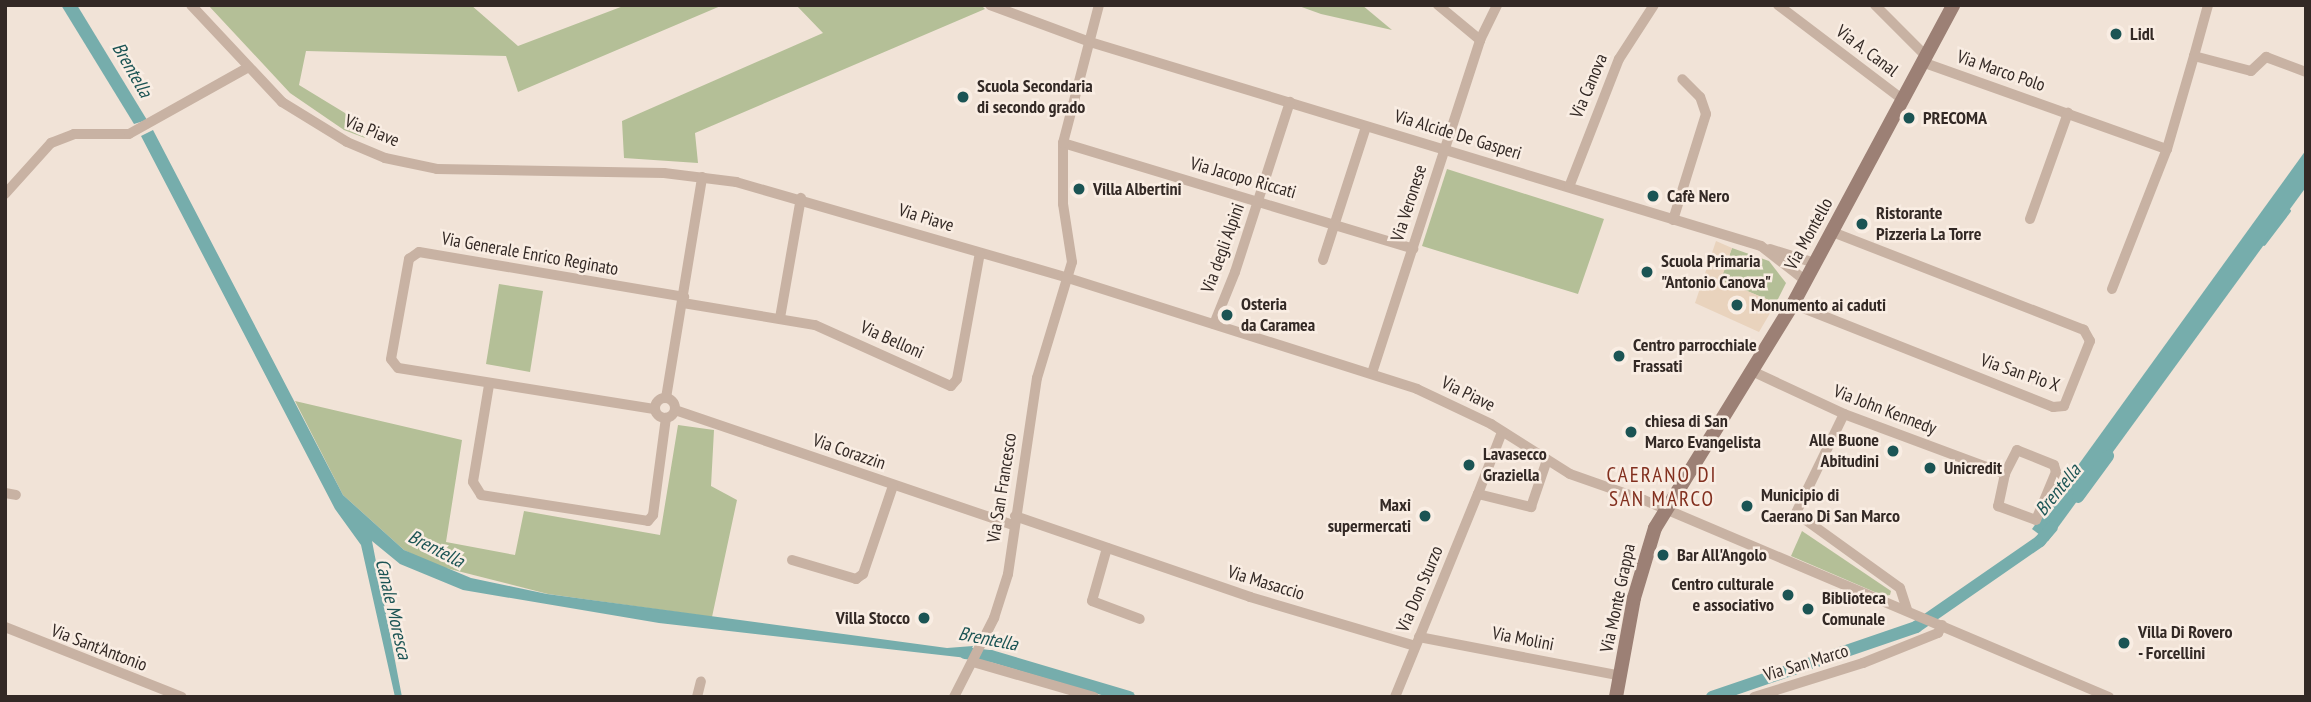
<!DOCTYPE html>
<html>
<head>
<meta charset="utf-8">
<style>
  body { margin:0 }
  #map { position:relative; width:2311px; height:702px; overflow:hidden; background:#f1e3d7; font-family:"PT Sans Narrow",sans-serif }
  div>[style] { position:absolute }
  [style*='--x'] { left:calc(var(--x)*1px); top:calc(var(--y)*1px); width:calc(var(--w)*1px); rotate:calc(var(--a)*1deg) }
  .green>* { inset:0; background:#b4bf97 }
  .plaza>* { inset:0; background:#e9d3bd }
  .water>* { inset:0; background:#76adac }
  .stream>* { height:3.5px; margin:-1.75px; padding:0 1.75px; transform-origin:1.75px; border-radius:1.75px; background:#76adac }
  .canal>* { height:12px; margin:-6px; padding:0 6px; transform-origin:6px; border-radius:6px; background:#76adac }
  .street>* { height:10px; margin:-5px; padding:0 5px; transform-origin:5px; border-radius:5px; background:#c8b2a3 }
  .street>.ring { margin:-5px; padding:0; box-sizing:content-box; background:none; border:10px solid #c8b2a3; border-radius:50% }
  .secondary>* { height:14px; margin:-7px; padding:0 7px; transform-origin:7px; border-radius:7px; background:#9c8075 }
  .dots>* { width:19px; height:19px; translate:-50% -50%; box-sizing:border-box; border:4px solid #f9ede3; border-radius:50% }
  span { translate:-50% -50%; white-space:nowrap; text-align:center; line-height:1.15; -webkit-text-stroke:5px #f9ede3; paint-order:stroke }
  .poi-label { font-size:18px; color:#332925; font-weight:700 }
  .left { translate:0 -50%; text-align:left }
  .right { translate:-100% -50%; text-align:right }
  .street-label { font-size:18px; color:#332925 }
  .water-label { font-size:19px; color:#1b5454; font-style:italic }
  .quarter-label { font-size:21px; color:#822f1e; letter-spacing:2px }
  .frame { position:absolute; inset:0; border:7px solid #332925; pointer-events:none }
</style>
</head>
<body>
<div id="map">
  <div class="green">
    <div style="clip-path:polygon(208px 5px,471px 5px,518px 46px,626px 5px,723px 5px,518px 92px,506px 56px,306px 51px,299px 85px,345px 113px,365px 138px,344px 130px,290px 93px)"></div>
    <div style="clip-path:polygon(796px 5px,981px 5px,985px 9px,695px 133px,698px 163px,624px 158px,622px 121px,823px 33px)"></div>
    <div style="clip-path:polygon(1296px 5px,1362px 5px,1392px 30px,1321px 14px)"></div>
    <div style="clip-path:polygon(1447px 169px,1604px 219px,1578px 294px,1422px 246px)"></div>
    <div style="clip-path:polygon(1732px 248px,1769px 261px,1786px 283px,1776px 303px,1720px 280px)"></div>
    <div style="clip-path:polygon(499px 284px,543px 291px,530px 372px,486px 364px)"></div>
    <div style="clip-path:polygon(295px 401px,462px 440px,446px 542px,515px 555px,524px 511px,660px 535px,678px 425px,714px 430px,711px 486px,737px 500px,712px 617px,548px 594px,434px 565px,404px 550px,343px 495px)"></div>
    <div style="clip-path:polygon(1802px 531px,1891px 591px,1890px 595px,1884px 596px,1791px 556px)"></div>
  </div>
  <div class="plaza">
    <div style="clip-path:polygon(1716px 241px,1732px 248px,1721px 280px,1776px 303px,1759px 332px,1695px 303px)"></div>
  </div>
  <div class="water">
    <div style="clip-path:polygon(61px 5px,77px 5px,147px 120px,134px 124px)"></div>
    <div style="clip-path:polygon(153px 130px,343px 495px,404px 550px,471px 578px,547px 594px,947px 648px,973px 646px,967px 658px,659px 623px,463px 590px,400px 564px,372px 541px,402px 697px,395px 697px,361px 545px,335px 509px,141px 136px)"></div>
    <div style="clip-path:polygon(2306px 150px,2306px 187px,2301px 194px,2048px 541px,2032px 529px)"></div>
  </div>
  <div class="stream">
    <div style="--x:2264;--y:244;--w:41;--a:-52.9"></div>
  </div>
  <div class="canal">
    <div style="--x:2078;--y:497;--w:51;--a:-53.8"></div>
    <div style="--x:965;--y:653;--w:26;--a:7"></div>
    <div style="--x:991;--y:656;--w:144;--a:16.5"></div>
    <div style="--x:1712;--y:697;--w:216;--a:-18.9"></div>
    <div style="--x:1916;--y:627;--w:151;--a:-34.7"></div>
    <div style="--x:2040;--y:541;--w:18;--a:-49"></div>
  </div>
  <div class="street">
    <div style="--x:191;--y:5;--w:133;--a:46.8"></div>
    <div style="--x:282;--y:102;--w:76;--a:31.6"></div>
    <div style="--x:347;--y:142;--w:41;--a:22.8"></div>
    <div style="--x:385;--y:158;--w:53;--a:11.9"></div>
    <div style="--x:437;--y:169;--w:227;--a:1"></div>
    <div style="--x:664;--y:173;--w:73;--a:7.1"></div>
    <div style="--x:736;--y:182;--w:346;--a:16.1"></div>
    <div style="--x:1068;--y:278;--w:366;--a:17.6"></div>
    <div style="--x:1417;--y:389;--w:82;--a:25.3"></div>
    <div style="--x:1491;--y:424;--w:93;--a:32.3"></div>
    <div style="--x:1570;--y:474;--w:78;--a:19.4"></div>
    <div style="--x:1644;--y:500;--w:505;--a:22.96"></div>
    <div style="--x:990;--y:5;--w:107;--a:20.3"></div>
    <div style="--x:1090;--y:42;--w:701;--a:16.91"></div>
    <div style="--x:1761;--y:246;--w:57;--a:37.9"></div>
    <div style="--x:1438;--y:5;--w:55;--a:39.8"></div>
    <div style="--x:1778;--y:5;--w:156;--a:37.2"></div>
    <div style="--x:1875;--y:5;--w:72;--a:45"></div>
    <div style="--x:2194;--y:56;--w:53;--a:-74.6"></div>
    <div style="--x:1922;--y:62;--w:260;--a:19.6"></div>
    <div style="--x:2167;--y:149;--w:97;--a:-73.8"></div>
    <div style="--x:2194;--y:56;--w:59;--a:14.7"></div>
    <div style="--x:2251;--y:71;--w:21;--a:-43"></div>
    <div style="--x:2266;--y:57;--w:43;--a:20.6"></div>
    <div style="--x:1063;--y:143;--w:366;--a:16.8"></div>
    <div style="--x:1569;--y:187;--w:137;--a:-68.7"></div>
    <div style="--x:1619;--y:59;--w:64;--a:-57.1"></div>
    <div style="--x:5;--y:194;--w:69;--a:-48"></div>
    <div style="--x:51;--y:143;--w:25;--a:-21"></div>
    <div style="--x:74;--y:134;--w:55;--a:0"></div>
    <div style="--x:129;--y:134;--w:137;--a:-29.2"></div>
    <div style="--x:2030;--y:219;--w:113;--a:-70.3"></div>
    <div style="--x:1673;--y:220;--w:111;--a:-72.7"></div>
    <div style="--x:1706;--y:114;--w:18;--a:-109"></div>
    <div style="--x:1700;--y:97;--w:25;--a:-135"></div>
    <div style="--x:1770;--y:249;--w:47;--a:17.3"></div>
    <div style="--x:1323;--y:260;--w:140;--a:-72.1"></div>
    <div style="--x:2112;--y:289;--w:150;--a:-68.6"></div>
    <div style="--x:683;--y:303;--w:134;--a:9.5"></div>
    <div style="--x:815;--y:325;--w:149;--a:24.2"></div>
    <div style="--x:951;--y:386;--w:9;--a:-49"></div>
    <div style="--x:957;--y:379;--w:128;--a:-79.7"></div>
    <div style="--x:1793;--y:304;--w:280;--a:21.6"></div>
    <div style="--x:2053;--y:407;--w:11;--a:-5"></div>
    <div style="--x:2064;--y:406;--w:70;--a:-68.2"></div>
    <div style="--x:2090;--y:341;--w:13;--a:-119"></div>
    <div style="--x:2084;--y:330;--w:269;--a:-158.7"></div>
    <div style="--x:780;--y:318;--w:122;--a:-80.1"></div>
    <div style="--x:1214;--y:324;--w:56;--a:-68"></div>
    <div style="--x:1235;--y:272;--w:179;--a:-72.1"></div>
    <div style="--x:1754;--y:372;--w:99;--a:25"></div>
    <div style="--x:1844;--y:414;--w:172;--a:20.4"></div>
    <div style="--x:2005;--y:474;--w:33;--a:102"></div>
    <div style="--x:1998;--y:506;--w:40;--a:20.2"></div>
    <div style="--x:2036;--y:520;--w:52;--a:-67.4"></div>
    <div style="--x:2056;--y:472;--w:7;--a:-106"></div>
    <div style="--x:2054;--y:465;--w:40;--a:-158"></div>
    <div style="--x:2017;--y:450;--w:27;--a:117"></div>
    <div style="--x:1372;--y:373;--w:350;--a:-72"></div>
    <div style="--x:1480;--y:40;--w:39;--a:-64"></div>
    <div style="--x:489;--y:385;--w:98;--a:99.4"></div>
    <div style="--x:473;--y:482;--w:15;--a:58"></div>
    <div style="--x:481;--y:495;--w:169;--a:8.8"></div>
    <div style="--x:648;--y:521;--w:8;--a:-50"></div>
    <div style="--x:653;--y:515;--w:98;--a:-82.4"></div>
    <div class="ring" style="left:655px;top:398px;width:10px;height:10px"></div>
    <div style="--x:666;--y:398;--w:224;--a:-80.7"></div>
    <div style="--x:654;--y:409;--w:259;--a:-170.9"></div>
    <div style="--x:398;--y:368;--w:11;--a:-128"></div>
    <div style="--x:391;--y:359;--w:102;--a:-79.8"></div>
    <div style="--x:409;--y:259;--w:12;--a:-35"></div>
    <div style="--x:419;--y:252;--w:269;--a:9.6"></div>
    <div style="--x:675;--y:410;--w:357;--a:18.8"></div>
    <div style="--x:1844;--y:414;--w:110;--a:115.9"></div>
    <div style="--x:1796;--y:513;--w:128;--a:35.8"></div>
    <div style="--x:1900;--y:588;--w:23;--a:72"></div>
    <div style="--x:1502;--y:432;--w:66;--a:111.2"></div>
    <div style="--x:1478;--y:494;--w:55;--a:13.8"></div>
    <div style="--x:1531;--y:507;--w:50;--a:-71.2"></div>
    <div style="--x:5;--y:493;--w:11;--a:10"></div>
    <div style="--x:1015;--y:516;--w:249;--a:19"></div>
    <div style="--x:1250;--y:597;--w:172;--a:16.5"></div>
    <div style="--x:1107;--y:548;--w:55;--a:105.8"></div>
    <div style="--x:1092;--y:601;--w:51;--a:20.6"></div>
    <div style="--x:792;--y:560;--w:67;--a:16.5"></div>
    <div style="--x:856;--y:579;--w:9;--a:-36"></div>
    <div style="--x:863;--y:574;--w:93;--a:-71.2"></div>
    <div style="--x:5;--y:627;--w:190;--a:21.6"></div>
    <div style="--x:1419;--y:637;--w:206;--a:10.9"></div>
    <div style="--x:973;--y:662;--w:126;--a:16.1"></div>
    <div style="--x:697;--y:697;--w:16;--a:-76"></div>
    <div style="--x:954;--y:697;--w:89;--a:-63.1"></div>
    <div style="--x:994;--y:618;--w:46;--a:-72.3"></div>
    <div style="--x:1008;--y:574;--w:198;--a:-81.6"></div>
    <div style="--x:1037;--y:378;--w:121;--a:-73.2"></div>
    <div style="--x:1072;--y:262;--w:59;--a:-98.8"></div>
    <div style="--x:1063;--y:204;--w:61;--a:-90"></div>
    <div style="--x:1063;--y:143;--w:143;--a:-75.4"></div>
    <div style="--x:1395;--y:697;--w:219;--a:-67.8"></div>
    <div style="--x:1754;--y:697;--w:114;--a:-17.3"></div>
    <div style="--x:1863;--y:663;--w:81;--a:-21.8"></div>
    <div style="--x:1938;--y:633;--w:9;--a:-63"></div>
  </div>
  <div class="secondary">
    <div style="--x:1616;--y:697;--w:101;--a:-79.7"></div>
    <div style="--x:1634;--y:598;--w:73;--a:-73.3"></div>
    <div style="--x:1655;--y:528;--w:263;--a:-58.4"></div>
    <div style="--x:1793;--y:304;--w:339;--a:-61.8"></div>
  </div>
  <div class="dots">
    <div style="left:2116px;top:34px;background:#1b5454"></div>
    <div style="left:963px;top:97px;background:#1b5454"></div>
    <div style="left:1909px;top:118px;background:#1b5454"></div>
    <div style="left:1079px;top:189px;background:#1b5454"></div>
    <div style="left:1653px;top:196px;background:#1b5454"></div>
    <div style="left:1862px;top:224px;background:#1b5454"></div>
    <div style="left:1647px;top:272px;background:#1b5454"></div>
    <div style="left:1737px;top:305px;background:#1b5454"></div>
    <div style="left:1227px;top:315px;background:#1b5454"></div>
    <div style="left:1619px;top:356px;background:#1b5454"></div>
    <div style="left:1631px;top:432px;background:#1b5454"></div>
    <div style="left:1893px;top:451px;background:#1b5454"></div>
    <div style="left:1469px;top:465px;background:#1b5454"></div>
    <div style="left:1930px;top:468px;background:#1b5454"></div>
    <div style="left:1747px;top:506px;background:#1b5454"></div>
    <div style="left:1425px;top:516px;background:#1b5454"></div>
    <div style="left:1663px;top:555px;background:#1b5454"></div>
    <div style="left:1788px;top:595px;background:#1b5454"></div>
    <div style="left:1808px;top:609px;background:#1b5454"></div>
    <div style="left:924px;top:618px;background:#1b5454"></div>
    <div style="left:2124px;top:643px;background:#1b5454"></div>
  </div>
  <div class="poi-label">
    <span class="left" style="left:2130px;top:34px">Lidl</span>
    <span class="left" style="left:977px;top:97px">Scuola Secondaria<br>di secondo grado</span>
    <span class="left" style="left:1923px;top:118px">PRECOMA</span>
    <span class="left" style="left:1093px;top:189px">Villa Albertini</span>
    <span class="left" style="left:1667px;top:196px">Cafè Nero</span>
    <span class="left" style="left:1876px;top:224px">Ristorante<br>Pizzeria La Torre</span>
    <span class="left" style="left:1661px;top:272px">Scuola Primaria<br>"Antonio Canova"</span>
    <span class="left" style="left:1241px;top:315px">Osteria<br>da Caramea</span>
    <span class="left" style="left:1751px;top:305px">Monumento ai caduti</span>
    <span class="left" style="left:1633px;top:356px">Centro parrocchiale<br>Frassati</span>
    <span class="left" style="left:1645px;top:432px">chiesa di San<br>Marco Evangelista</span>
    <span class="right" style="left:1879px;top:451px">Alle Buone<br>Abitudini</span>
    <span class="left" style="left:1483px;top:465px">Lavasecco<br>Graziella</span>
    <span class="left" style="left:1944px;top:468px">Unicredit</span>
    <span class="left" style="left:1761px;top:506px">Municipio di<br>Caerano Di San Marco</span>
    <span class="right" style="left:1411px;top:516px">Maxi<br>supermercati</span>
    <span class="left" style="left:1677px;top:555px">Bar All'Angolo</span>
    <span class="right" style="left:1774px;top:595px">Centro culturale<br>e associativo</span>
    <span class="left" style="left:1822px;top:609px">Biblioteca<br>Comunale</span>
    <span class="right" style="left:910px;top:618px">Villa Stocco</span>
    <span class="left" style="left:2138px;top:643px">Villa Di Rovero<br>- Forcellini</span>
  </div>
  <div class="street-label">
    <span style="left:1867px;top:51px;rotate:37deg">Via A. Canal</span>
    <span style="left:2001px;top:71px;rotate:19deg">Via Marco Polo</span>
    <span style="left:1589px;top:86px;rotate:-67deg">Via Canova</span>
    <span style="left:372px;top:131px;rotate:22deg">Via Piave</span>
    <span style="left:1458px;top:135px;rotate:17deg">Via Alcide De Gasperi</span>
    <span style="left:1243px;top:178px;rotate:16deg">Via Jacopo Riccati</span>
    <span style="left:1409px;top:203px;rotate:-72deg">Via Veronese</span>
    <span style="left:926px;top:218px;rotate:17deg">Via Piave</span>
    <span style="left:1809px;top:234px;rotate:-61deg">Via Montello</span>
    <span style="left:1223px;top:248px;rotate:-70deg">Via degli Alpini</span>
    <span style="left:530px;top:254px;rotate:10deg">Via Generale Enrico Reginato</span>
    <span style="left:892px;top:340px;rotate:24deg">Via Belloni</span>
    <span style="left:2020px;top:373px;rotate:19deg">Via San Pio X</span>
    <span style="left:1468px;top:394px;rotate:26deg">Via Piave</span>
    <span style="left:1885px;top:410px;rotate:21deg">Via John Kennedy</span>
    <span style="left:849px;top:452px;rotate:19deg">Via Corazzin</span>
    <span style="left:1002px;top:488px;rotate:-81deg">Via San Francesco</span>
    <span style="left:1266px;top:583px;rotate:17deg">Via Masaccio</span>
    <span style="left:1420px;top:589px;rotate:-67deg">Via Don Sturzo</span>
    <span style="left:1618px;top:598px;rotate:-78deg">Via Monte Grappa</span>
    <span style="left:1523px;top:639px;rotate:11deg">Via Molini</span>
    <span style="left:99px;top:648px;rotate:21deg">Via Sant'Antonio</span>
    <span style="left:1806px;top:663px;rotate:-17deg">Via San Marco</span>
  </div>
  <div class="water-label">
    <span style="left:132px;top:70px;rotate:60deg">Brentella</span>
    <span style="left:2058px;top:490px;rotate:-51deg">Brentella</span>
    <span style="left:436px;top:549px;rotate:27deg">Brentella</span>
    <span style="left:393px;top:609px;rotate:77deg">Canale Moresca</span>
    <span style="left:988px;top:639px;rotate:11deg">Brentella</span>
  </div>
  <div class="quarter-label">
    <span style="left:1662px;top:487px">CAERANO DI<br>SAN MARCO</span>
  </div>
  <div class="frame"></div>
</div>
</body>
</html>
